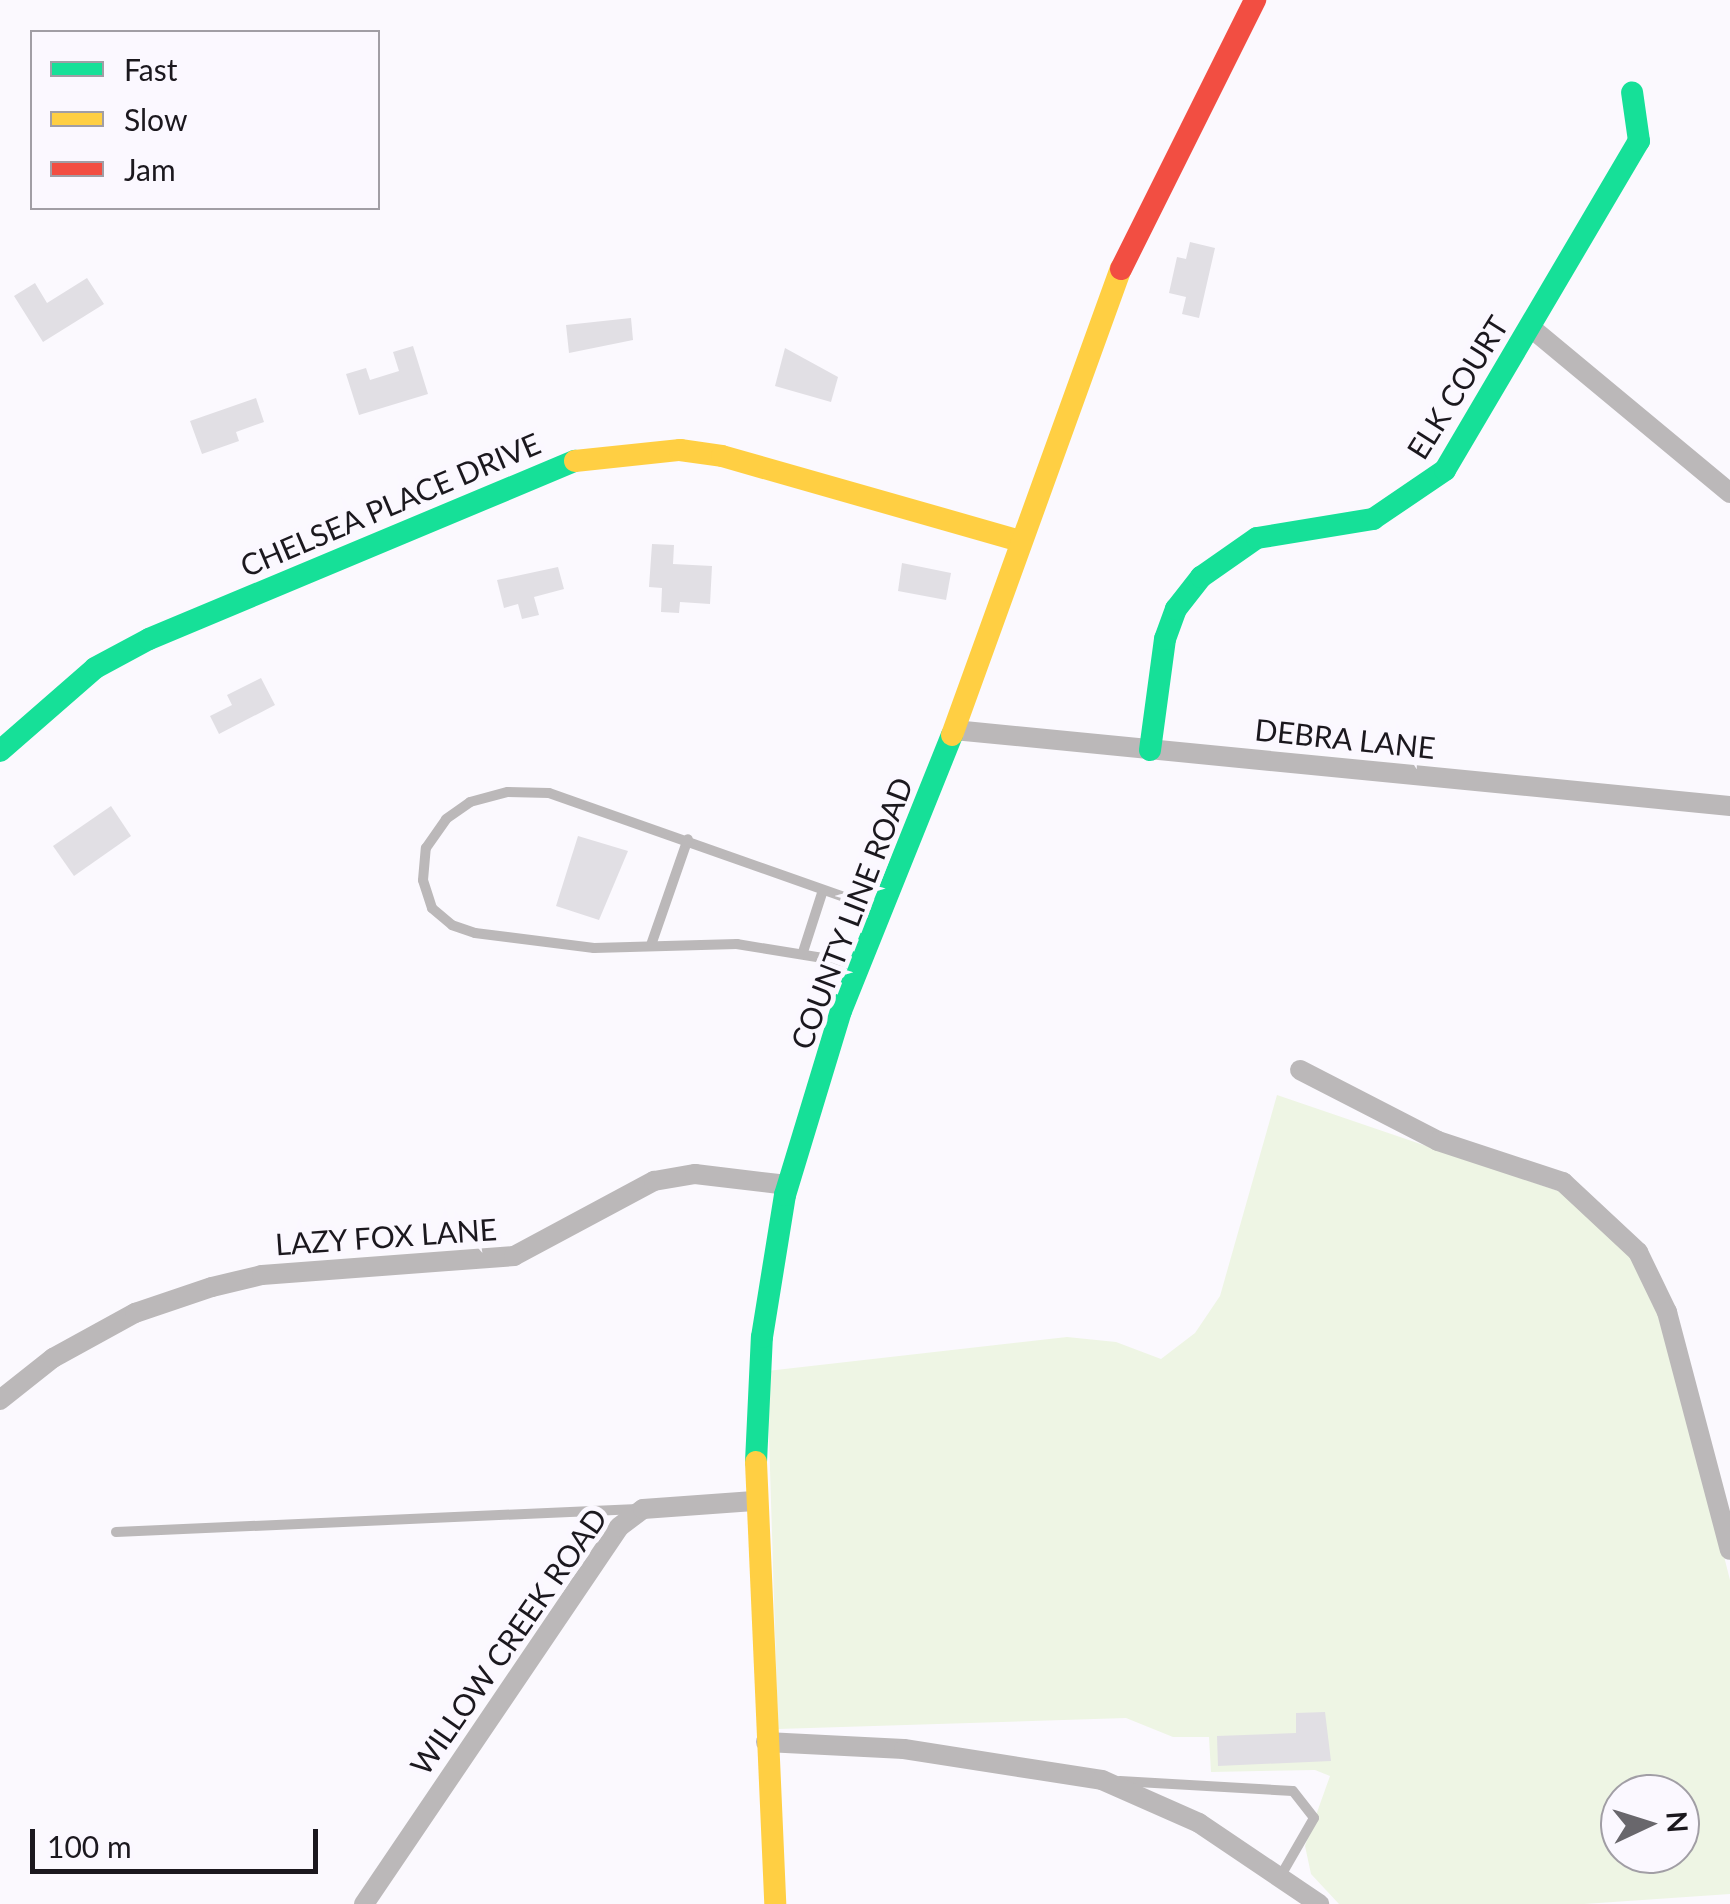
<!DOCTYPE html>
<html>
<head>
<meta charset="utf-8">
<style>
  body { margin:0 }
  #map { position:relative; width:1730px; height:1904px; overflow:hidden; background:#fbf9fe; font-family:Lato,sans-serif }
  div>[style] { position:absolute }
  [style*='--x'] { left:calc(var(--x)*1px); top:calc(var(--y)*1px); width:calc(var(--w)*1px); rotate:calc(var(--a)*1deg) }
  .green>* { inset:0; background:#eef5e4 }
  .building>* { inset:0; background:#e1dfe4 }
  .lane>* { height:10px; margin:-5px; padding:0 5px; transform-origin:5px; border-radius:5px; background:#bbb8b9 }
  .street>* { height:20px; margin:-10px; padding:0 10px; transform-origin:10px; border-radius:10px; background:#bbb8b9 }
  .fast>* { height:22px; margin:-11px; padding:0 11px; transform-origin:11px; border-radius:11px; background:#16e098 }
  .slow>* { height:22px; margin:-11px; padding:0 11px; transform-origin:11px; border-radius:11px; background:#ffcf43 }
  .jam>* { height:22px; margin:-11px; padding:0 11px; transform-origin:11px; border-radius:11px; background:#f24e42 }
  span { translate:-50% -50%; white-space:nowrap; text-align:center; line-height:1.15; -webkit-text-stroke:10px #fbf8ff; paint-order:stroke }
  .street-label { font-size:30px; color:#1b181e }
  .legend { position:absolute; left:30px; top:30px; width:350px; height:180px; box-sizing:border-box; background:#fbf8ff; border:2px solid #a19ea5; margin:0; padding:12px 18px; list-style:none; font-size:30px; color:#1b181e }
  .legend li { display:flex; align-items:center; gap:20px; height:50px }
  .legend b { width:50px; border:2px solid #a19ea5 }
  .north { position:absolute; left:1600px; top:1774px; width:100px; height:100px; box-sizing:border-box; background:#fbf8ff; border:2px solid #a19ea5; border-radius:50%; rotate:86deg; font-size:28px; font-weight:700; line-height:40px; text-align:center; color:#1b181e }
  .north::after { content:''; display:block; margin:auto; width:35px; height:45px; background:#69676c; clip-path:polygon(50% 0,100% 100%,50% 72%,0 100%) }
  .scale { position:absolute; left:30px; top:1829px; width:288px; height:45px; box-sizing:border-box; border:5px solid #1b181e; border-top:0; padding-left:12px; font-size:30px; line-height:35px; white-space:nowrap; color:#1b181e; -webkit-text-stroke:8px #fbf8ff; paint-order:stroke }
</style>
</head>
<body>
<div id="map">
  <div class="green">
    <div style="clip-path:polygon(evenodd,1277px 1095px,1564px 1193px,1622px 1239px,1663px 1315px,1730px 1580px,1730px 1894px,1584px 1904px,1339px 1904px,1311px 1874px,1305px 1846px,1330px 1776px,1315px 1770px,1211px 1772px,1209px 1737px,1173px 1737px,1126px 1718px,778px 1729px,767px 1371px,1067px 1337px,1116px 1342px,1161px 1359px,1195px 1333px,1220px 1296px,1277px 1095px,1620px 1794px,1680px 1794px,1680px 1854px,1620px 1854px,1620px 1794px)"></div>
  </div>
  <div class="building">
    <div style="clip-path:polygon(1190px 242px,1215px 248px,1199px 318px,1182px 314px,1186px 297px,1169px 293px,1177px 257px,1186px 259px)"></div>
    <div style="clip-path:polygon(87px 278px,104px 304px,43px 342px,14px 296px,35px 283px,47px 303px)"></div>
    <div style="clip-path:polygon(631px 318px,633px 340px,569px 353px,566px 325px)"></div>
    <div style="clip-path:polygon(413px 346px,428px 394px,359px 415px,346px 374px,366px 368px,370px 380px,399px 371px,393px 352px)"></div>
    <div style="clip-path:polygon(785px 348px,838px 377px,831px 402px,775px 386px)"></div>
    <div style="clip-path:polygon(256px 398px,264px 422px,236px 432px,239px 441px,202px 454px,190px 421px)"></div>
    <div style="clip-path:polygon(652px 544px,674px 545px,673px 564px,712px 566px,710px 604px,680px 602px,679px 613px,661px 612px,662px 588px,649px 587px)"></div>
    <div style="clip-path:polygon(902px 563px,951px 573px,946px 600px,898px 591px)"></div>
    <div style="clip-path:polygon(558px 567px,564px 589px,534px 597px,539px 615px,522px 619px,518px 604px,504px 608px,497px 580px)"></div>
    <div style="clip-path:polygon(261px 678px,275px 705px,219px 734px,210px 716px,232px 705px,227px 695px)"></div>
    <div style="clip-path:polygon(111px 806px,131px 836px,74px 876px,53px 846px)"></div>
    <div style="clip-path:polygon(578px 836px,628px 851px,599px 920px,556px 906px)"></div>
    <div style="clip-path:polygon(1325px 1712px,1331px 1761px,1218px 1766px,1217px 1736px,1296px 1733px,1296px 1713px)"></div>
  </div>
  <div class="lane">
    <div style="--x:651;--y:945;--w:112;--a:-70.8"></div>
    <div style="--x:803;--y:952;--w:65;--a:-72.1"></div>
    <div style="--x:860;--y:964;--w:125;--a:-170.8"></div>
    <div style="--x:737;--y:944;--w:143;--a:178.4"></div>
    <div style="--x:594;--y:948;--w:120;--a:-172.8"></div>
    <div style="--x:475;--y:933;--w:24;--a:-161"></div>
    <div style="--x:452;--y:925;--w:26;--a:-140"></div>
    <div style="--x:432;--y:908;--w:29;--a:-108"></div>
    <div style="--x:423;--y:880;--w:32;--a:-85"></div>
    <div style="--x:426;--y:848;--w:35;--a:-55"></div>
    <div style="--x:446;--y:819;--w:29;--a:-35"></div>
    <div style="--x:470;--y:802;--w:39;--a:-15"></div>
    <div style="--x:508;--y:792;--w:41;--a:1.4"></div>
    <div style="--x:549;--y:793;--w:352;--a:19.4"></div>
    <div style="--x:116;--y:1532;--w:522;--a:-2.53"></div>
    <div style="--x:1120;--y:1781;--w:173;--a:3.3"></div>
    <div style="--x:1293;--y:1791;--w:34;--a:52"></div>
    <div style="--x:1314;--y:1818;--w:68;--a:120"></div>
  </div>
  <div class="street">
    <div style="--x:1530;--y:327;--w:260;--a:39.7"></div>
    <div style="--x:954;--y:730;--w:780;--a:5.59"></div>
    <div style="--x:1300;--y:1070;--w:155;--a:27.2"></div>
    <div style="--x:1438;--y:1141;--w:132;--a:18.2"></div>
    <div style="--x:1563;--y:1182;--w:103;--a:43"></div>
    <div style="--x:1638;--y:1252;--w:67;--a:64.2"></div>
    <div style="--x:1667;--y:1312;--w:246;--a:75.2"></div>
    <div style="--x:0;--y:1400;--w:68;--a:-38.4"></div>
    <div style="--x:53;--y:1358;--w:94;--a:-28.8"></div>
    <div style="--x:135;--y:1313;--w:81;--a:-18.7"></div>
    <div style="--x:212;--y:1287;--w:51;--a:-13.5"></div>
    <div style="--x:262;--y:1275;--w:253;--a:-4.3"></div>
    <div style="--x:514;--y:1256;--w:159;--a:-28.2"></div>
    <div style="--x:654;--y:1181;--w:42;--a:-9.7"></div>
    <div style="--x:695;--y:1174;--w:93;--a:6.8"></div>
    <div style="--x:766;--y:1742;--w:138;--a:2.9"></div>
    <div style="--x:904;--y:1749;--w:200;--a:8.9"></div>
    <div style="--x:1102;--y:1780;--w:106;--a:23.9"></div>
    <div style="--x:1199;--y:1823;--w:145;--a:34"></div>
    <div style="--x:364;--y:1904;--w:455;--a:-55.9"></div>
    <div style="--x:619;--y:1527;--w:30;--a:-37"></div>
    <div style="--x:643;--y:1509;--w:111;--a:-4.1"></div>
  </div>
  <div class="fast">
    <div style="--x:1150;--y:750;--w:112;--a:-82.3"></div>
    <div style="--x:1165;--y:639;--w:32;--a:-70"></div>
    <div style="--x:1176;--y:609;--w:41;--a:-52"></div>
    <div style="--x:1201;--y:577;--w:68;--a:-34.9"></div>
    <div style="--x:1257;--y:538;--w:118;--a:-9.3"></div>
    <div style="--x:1373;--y:519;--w:87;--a:-34.2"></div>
    <div style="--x:1445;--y:470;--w:382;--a:-59.5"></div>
    <div style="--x:1639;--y:141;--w:49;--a:-98.1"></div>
    <div style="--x:0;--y:751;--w:126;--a:-41.1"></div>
    <div style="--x:95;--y:668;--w:61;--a:-28.2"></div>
    <div style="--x:149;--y:639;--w:462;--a:-22.7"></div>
    <div style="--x:756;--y:1462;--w:125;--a:-87.3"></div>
    <div style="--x:762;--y:1337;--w:144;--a:-80.8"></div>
    <div style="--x:785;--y:1195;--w:192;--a:-73.1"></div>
    <div style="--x:841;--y:1011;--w:297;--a:-68.1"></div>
  </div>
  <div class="slow">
    <div style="--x:575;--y:461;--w:106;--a:-6"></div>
    <div style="--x:680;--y:450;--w:42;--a:8.1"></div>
    <div style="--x:722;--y:456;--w:306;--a:15.9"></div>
    <div style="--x:952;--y:735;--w:496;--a:-70.1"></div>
    <div style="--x:756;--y:1462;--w:442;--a:87.5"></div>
  </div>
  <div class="jam">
    <div style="--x:1121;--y:269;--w:301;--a:-63.5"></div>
  </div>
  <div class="street-label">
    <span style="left:1457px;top:387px;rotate:-58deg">ELK COURT</span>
    <span style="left:390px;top:504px;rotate:-23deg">CHELSEA PLACE DRIVE</span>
    <span style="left:1345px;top:738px;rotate:6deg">DEBRA LANE</span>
    <span style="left:851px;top:913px;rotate:-69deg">COUNTY LINE ROAD</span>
    <span style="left:386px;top:1236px;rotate:-4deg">LAZY FOX LANE</span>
    <span style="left:508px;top:1641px;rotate:-55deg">WILLOW CREEK ROAD</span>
  </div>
  <ul class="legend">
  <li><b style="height:12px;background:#16e098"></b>Fast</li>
  <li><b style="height:12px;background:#ffcf43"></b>Slow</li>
  <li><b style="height:12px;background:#f24e42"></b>Jam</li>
  </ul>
  <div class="north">N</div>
  <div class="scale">100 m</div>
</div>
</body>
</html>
